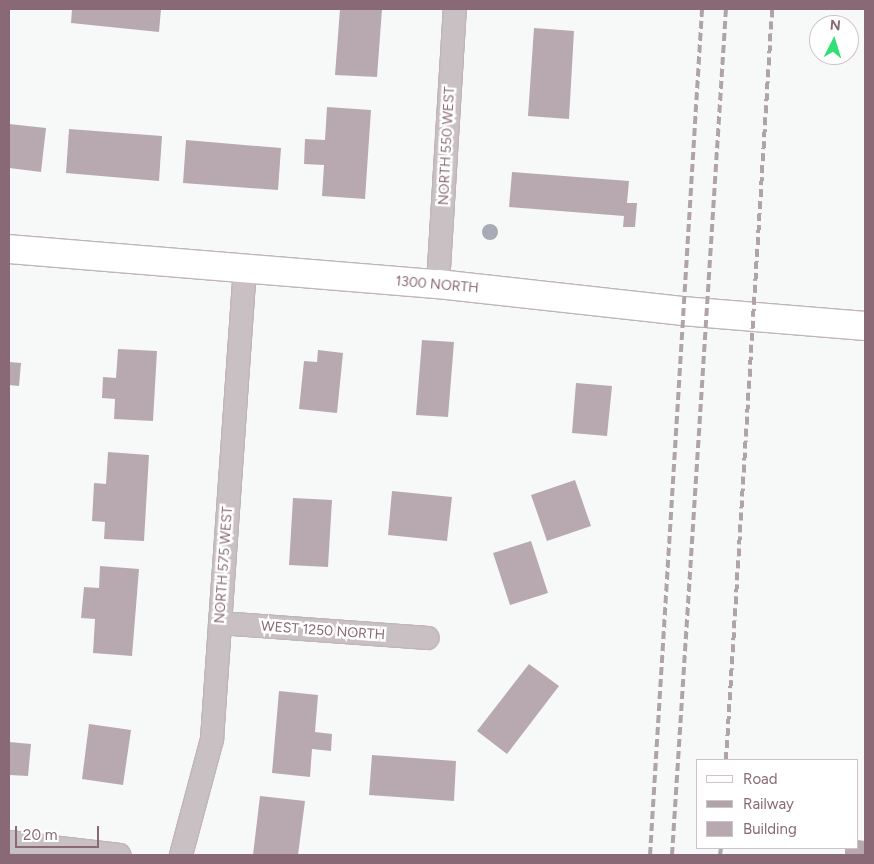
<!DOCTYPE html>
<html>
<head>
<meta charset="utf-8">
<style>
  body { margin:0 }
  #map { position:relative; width:874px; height:864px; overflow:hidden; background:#f7f9f9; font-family:Figtree,sans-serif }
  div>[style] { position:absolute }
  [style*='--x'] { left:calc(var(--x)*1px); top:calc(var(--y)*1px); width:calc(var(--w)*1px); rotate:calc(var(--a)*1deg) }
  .building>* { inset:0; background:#b8a9b0 }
  .roads { filter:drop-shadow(1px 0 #bfb5b9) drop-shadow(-1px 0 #bfb5b9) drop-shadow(0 1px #bfb5b9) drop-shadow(0 -1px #bfb5b9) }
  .street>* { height:22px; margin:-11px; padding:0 11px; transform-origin:11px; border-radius:11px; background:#c9c0c3 }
  .secondary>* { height:28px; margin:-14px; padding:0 14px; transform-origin:14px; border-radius:14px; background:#fff }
  .rail>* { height:4px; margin-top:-2px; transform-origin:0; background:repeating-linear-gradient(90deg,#b0a4a9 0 8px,transparent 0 12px) }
  .trees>* { width:16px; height:16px; margin:-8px; border-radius:50%; background:#a8aab6 }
  span { translate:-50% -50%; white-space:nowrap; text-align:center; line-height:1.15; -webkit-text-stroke:5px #fff; paint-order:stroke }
  .street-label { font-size:14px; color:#886975 }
  .frame { position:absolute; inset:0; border:10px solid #886975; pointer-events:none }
  .legend { position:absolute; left:696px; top:759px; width:162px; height:90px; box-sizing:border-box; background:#fff; border:1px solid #cfc3c8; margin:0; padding:6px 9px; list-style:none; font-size:15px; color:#886975 }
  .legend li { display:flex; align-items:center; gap:10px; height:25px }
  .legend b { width:25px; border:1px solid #cfc3c8 }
  .north { position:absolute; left:809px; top:15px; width:50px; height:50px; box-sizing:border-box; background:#fff; border:1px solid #cfc3c8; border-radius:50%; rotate:5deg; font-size:14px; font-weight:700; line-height:20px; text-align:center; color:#886975 }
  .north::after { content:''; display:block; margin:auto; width:18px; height:22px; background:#31e074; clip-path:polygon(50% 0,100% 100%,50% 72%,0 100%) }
  .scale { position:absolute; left:15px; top:826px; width:84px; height:22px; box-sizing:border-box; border:2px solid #886975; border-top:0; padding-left:6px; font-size:15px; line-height:18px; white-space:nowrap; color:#886975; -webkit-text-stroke:4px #fff; paint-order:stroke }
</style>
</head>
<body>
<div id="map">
  <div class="building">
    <div style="clip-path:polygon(72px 9px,161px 9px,159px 32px,71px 23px)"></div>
    <div style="clip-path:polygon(340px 9px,382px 9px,377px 77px,335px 75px)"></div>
    <div style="clip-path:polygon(534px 28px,574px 31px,569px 119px,528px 116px)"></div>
    <div style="clip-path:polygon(327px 107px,371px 110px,365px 199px,322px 196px,324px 165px,304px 164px,305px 139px,325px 140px)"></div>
    <div style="clip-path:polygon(9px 124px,46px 128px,41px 172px,9px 168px)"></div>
    <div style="clip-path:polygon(69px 129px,162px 136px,159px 181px,66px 173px)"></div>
    <div style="clip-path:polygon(186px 140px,281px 148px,278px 190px,183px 183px)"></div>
    <div style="clip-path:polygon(512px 172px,629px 181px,627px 203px,637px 203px,635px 227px,623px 227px,624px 216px,509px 207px)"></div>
    <div style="clip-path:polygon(422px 340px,454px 342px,448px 417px,416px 415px)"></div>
    <div style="clip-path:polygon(118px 349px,157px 351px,153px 421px,114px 419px,115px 399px,102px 398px,103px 377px,116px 378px)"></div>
    <div style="clip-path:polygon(318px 350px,343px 353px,337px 413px,299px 409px,304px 361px,317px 362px)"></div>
    <div style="clip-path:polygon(9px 362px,21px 363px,19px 386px,9px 385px)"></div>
    <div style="clip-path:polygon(576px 383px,612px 386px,607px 436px,572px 433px)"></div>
    <div style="clip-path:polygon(108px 452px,149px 455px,144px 541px,104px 539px,105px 522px,92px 521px,94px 483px,106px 484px)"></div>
    <div style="clip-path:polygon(575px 480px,591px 526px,547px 541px,531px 495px)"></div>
    <div style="clip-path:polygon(392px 491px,452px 497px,447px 541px,388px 535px)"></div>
    <div style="clip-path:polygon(293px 498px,332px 500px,328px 567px,289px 565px)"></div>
    <div style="clip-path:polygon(531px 541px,548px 593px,510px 605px,493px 553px)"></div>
    <div style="clip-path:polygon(100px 566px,139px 569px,132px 656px,93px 653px,95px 619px,81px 618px,84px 587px,99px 588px)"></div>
    <div style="clip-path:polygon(529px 664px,559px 686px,507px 754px,477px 731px)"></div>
    <div style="clip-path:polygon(279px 691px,318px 695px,315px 732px,332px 734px,331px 751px,312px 749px,310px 777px,272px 773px)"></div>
    <div style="clip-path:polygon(89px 724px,131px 730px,123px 785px,82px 779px)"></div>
    <div style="clip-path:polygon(9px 742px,31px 744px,28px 776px,9px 775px)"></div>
    <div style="clip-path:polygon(372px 755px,456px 761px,454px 801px,369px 795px)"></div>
    <div style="clip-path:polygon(260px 796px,305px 801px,298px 855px,253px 855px)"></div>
    <div style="clip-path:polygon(858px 840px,865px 841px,865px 855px,845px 855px,845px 848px,858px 848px)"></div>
  </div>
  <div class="roads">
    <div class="street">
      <div style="--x:438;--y:284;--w:276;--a:-86.5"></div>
      <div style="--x:220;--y:623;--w:208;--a:4.1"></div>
      <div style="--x:9;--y:842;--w:111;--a:6.7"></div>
      <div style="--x:181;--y:855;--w:120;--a:-75"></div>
      <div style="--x:212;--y:739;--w:470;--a:-86"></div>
    </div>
    <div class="secondary">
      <div style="--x:9;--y:249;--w:430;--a:4.7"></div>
      <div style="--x:438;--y:284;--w:245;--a:6.3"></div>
      <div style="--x:682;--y:311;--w:184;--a:4.7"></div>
    </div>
  </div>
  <div class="rail">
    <div style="--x:726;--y:760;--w:752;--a:-86.49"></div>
    <div style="--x:650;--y:855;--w:848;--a:-86.48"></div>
    <div style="--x:672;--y:855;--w:848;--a:-86.35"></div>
    <div style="--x:720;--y:855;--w:7;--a:-82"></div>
  </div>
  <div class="trees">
    <div style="left:490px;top:232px"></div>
  </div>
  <div class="street-label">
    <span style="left:447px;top:146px;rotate:-87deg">NORTH 550 WEST</span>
    <span style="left:437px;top:285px;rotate:5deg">1300 NORTH</span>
    <span style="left:224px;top:565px;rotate:-86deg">NORTH 575 WEST</span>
    <span style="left:323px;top:631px;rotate:4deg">WEST 1250 NORTH</span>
  </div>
  <div class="frame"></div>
  <ul class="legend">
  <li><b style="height:6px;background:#fff"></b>Road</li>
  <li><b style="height:6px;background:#b0a4a9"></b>Railway</li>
  <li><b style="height:14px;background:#b8a9b0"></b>Building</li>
  </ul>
  <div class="north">N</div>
  <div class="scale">20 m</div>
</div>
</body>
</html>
